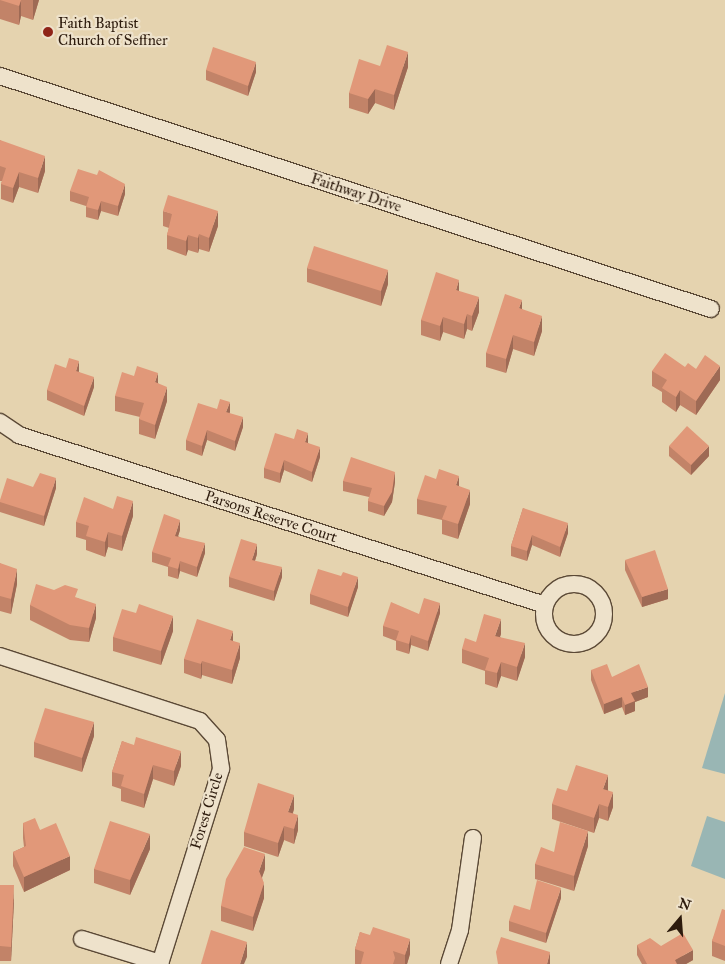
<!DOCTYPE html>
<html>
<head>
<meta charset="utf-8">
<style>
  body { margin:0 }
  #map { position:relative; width:725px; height:964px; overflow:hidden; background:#e5d3af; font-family:"IM FELL Great Primer",serif }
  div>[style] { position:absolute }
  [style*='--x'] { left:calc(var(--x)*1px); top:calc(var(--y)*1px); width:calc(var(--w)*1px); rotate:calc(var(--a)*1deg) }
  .water>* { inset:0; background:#99b6b4 }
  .roads { filter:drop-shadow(1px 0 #5b4936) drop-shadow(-1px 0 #5b4936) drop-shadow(0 1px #5b4936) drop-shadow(0 -1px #5b4936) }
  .minor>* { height:16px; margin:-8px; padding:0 8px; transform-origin:8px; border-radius:8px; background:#eee2cb }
  .minor>.ring { margin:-8px; padding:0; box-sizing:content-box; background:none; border:16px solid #eee2cb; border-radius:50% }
  .wall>* { inset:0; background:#c28368 }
  .shaded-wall>* { inset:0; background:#9e6a55 }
  .building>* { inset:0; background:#e19879 }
  .dots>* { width:14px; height:14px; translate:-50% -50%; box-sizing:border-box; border:2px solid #eee2cb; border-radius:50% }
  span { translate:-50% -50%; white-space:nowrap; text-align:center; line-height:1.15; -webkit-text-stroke:4.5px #eee2cb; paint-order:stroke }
  .poi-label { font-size:15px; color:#2d1b0d }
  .left { translate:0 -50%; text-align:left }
  .street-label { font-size:15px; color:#2d1b0d }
  .north { position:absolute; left:655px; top:894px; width:50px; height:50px; -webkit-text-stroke:4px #eee2cb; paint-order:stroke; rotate:18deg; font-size:14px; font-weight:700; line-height:20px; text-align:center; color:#2d1b0d }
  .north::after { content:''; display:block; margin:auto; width:18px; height:22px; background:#2d1b0d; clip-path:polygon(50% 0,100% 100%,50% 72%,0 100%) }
</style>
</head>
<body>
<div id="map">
  <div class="water">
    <div style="clip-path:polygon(725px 693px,725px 774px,702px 768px)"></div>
    <div style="clip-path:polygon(707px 816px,725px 822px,725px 879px,691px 866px)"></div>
  </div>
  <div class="roads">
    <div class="minor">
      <div style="--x:0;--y:76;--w:748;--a:18.14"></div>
      <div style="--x:0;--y:422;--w:23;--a:34"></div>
      <div style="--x:19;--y:435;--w:553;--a:17.91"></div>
      <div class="ring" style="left:544px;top:584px;width:44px;height:44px"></div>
      <div style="--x:0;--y:656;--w:210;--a:18"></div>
      <div style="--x:200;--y:721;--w:25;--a:48"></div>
      <div style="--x:217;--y:740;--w:29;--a:82"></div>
      <div style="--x:221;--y:769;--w:204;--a:107.4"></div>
      <div style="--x:82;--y:939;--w:82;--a:17.1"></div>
      <div style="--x:449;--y:964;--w:36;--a:-72"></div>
      <div style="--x:460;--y:930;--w:93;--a:-82"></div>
    </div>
  </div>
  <div class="wall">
    <div style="clip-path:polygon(0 0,39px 0,33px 20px,21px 16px,19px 25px,0 19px)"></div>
    <div style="clip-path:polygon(380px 66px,408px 67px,394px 110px,375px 103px,368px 114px,349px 108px,349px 93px)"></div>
    <div style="clip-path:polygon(206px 70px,256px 72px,248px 96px,206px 80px)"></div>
    <div style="clip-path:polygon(0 140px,45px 171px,38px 193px,19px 187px,13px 203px,1px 199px,1px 184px,2px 181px,0 181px)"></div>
    <div style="clip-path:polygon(70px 191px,125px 194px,118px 216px,101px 211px,98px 220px,86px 217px,86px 206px,70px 201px)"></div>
    <div style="clip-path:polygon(163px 211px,218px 226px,209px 252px,199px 249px,198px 253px,188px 250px,186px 256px,167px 249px,167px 235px,169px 228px,163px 226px)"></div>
    <div style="clip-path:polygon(307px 268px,388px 284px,381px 306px,307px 282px)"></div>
    <div style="clip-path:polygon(459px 291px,479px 312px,472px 331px,467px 329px,464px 339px,443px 332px,440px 341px,421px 335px,421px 320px)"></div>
    <div style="clip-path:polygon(522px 309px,542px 331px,534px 356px,513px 349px,506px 373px,486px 367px,486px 353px)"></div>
    <div style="clip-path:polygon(685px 367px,696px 369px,720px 380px,696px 415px,680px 405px,676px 412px,662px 402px,662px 392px,652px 386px,652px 371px)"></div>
    <div style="clip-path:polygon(79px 372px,94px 387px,84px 416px,47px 400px,47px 390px)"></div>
    <div style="clip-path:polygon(158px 383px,167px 401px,155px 439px,139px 434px,139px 419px,140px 417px,115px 411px,115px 396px)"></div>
    <div style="clip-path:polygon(229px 413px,243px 427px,235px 451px,207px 440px,202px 456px,186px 450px,186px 440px)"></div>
    <div style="clip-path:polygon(308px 443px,320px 457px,312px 482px,284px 470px,280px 483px,264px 478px,264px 468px)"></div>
    <div style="clip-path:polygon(669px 446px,709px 456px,691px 475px,669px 456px)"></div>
    <div style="clip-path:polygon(343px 481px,395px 482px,392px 502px,384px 516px,368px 511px,368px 501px,369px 497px,343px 491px)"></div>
    <div style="clip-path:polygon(459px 486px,470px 504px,458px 539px,442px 534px,442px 520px,417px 514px,417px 499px)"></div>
    <div style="clip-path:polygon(33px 487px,56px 488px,44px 526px,0 512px,0 500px)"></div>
    <div style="clip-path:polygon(523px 508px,568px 533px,560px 557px,532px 545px,527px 561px,511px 556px,511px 546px)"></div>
    <div style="clip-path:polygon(113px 509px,133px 516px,122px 551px,108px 547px,105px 557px,86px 550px,86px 540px,76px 537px,76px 522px)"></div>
    <div style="clip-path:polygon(180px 530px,178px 536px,205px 553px,197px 577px,180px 571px,178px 579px,168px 576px,168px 567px,152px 562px,152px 552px)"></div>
    <div style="clip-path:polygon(257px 554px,255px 561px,282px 577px,274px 601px,229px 587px,229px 577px)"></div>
    <div style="clip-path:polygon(625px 560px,668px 599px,642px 607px,625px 570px)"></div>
    <div style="clip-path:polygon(0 563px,17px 584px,11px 614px,0 611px)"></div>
    <div style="clip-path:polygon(358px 587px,348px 617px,310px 604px,310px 594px)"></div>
    <div style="clip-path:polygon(78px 598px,96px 618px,89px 642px,70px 640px,30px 620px,30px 605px)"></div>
    <div style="clip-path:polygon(440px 613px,428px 651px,411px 645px,409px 654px,396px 650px,396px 641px,383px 636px,383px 626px,419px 614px)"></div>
    <div style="clip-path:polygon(173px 631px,161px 665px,113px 651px,113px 637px)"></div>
    <div style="clip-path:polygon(501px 634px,500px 637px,525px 657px,517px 681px,501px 676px,497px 688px,485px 684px,485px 671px,462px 663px,462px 649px,476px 642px)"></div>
    <div style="clip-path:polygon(233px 641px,240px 658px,232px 684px,202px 675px,201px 679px,184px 673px,184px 659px)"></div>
    <div style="clip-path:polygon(591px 670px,612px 677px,648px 697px,635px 702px,635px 711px,625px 715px,622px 707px,604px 714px,591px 680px)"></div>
    <div style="clip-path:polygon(94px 736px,82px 772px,34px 757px,34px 742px)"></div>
    <div style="clip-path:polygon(122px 741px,181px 766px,174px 786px,153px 779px,144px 808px,121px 801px,121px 789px,112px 786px,112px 772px)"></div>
    <div style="clip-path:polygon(608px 790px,613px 807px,608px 821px,599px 818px,594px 833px,552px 819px,552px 804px,567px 791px)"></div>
    <div style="clip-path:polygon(294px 809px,293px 813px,298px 830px,294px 844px,284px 840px,278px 857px,244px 846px,244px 832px)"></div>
    <div style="clip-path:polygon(23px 823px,40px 830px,70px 870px,24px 892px,13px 866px,13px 852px,24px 847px,23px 838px)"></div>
    <div style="clip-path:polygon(588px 846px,574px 891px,535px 879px,535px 864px)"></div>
    <div style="clip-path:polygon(150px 849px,130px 895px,94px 883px,94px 869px)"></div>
    <div style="clip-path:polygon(265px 869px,262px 877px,264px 898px,253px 931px,221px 921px,221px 906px)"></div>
    <div style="clip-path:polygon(0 885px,14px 900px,11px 961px,0 961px)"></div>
    <div style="clip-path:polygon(561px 898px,546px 943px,509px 931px,509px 921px,530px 910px)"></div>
    <div style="clip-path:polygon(725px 910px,725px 961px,712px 956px,712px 941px)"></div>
    <div style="clip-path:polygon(360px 932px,410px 954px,407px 964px,355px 964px,355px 949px)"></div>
    <div style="clip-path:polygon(637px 945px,661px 946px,693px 960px,686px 964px,642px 964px,637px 955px)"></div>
  </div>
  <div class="shaded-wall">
    <div style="clip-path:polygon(21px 0,21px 16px,19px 25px,19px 6px)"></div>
    <div style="clip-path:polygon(33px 0,39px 0,33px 20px)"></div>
    <div style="clip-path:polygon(408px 52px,408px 67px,394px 110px,394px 95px)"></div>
    <div style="clip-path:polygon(256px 62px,256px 72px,248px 96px,248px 86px)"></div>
    <div style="clip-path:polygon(375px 89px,375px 103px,368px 114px,368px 99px)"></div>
    <div style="clip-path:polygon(45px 156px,45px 171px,38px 193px,38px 178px)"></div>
    <div style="clip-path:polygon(19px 172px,19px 187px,13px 203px,13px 188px)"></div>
    <div style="clip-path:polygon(125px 184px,125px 194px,118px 216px,118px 206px)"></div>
    <div style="clip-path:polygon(101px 201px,101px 211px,98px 220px,98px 210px)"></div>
    <div style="clip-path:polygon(218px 211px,218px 226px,209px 252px,209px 238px)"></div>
    <div style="clip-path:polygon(199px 234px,199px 249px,198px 253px,198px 238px)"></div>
    <div style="clip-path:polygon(188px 235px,188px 250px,186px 256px,186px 241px)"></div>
    <div style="clip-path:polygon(388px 270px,388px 284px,381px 306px,381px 291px)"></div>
    <div style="clip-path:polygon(459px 280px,459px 295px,456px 290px)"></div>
    <div style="clip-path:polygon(479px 297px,479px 312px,472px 331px,472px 316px)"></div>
    <div style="clip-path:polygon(522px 300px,522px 314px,519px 308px)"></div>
    <div style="clip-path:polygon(467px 314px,467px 329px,464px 339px,464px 324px)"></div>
    <div style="clip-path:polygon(542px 316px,542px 331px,534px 356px,534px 342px)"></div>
    <div style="clip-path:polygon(443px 317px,443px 332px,440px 341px,440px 326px)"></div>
    <div style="clip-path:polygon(513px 335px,513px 349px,506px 373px,506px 359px)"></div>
    <div style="clip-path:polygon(79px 361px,79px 371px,76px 381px,76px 371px)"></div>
    <div style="clip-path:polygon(720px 366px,720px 380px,696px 415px,696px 401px)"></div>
    <div style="clip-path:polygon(158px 373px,158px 388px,155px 382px)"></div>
    <div style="clip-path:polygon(94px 377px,94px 387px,84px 416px,84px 406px)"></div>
    <div style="clip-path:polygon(167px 387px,167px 401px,155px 439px,155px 425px)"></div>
    <div style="clip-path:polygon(680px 390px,680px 405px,676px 412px,676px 397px)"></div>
    <div style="clip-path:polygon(230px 402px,230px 412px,226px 422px,226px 412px)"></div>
    <div style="clip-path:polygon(243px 417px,243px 427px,235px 451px,235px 441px)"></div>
    <div style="clip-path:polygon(207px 430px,207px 440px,202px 456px,202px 446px)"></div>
    <div style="clip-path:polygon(308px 433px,308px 443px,305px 452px,305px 442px)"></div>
    <div style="clip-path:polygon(709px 446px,709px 456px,691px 475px,691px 465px)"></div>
    <div style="clip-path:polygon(320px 447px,320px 457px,312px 482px,312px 472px)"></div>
    <div style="clip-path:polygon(284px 460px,284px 470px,280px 483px,280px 473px)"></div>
    <div style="clip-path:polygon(395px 472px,395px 482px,392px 502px,384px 516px,384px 506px)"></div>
    <div style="clip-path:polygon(459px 476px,459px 490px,456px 485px)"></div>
    <div style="clip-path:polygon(56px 478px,56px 488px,44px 526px,44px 516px)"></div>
    <div style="clip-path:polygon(470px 490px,470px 504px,458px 539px,458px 524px)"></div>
    <div style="clip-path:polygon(133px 501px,133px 516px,122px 551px,122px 536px)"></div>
    <div style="clip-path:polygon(180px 520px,180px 530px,175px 546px,175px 536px)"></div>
    <div style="clip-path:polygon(568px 523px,568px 533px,560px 557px,560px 547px)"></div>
    <div style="clip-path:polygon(108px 532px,108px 547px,105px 557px,105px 542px)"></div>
    <div style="clip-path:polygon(532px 535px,532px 545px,527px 561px,527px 551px)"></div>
    <div style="clip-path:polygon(205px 543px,205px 553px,197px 577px,197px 567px)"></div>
    <div style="clip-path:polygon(257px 544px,257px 554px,252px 570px,252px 560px)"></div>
    <div style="clip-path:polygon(180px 561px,180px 571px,178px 579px,178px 569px)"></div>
    <div style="clip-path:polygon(282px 567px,282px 577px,274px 601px,274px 591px)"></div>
    <div style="clip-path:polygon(17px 569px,17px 584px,11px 614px,11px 599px)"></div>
    <div style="clip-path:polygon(358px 577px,358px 587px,348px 617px,348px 607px)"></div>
    <div style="clip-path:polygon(668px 589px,668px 599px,642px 607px,642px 597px)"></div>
    <div style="clip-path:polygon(440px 603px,440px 613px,428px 651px,428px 641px)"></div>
    <div style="clip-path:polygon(96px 604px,96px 618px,89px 642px,89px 628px)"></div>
    <div style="clip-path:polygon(173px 616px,173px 631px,161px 665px,161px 651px)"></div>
    <div style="clip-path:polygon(501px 619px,501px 634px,495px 650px,495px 636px)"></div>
    <div style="clip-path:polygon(233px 631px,233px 645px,230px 640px)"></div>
    <div style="clip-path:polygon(411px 635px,411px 645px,409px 654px,409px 644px)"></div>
    <div style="clip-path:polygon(240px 643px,240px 658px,232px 684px,232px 670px)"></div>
    <div style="clip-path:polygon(525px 643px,525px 657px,517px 681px,517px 667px)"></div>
    <div style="clip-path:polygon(202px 661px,202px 675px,201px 679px,201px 664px)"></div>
    <div style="clip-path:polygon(501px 662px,501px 676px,497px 688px,497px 673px)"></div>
    <div style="clip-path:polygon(648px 687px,648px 697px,635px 702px,635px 711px,625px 715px,625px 705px,631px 693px)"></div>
    <div style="clip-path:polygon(622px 697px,622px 707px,604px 714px,604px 704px)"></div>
    <div style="clip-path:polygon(94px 722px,94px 736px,82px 772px,82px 758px)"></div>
    <div style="clip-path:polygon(181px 751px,181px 766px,174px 786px,174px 771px)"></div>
    <div style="clip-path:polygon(153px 765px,153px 779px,144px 808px,144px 794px)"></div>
    <div style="clip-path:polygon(608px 775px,608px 790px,603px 804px,603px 789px)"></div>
    <div style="clip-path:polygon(613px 792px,613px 807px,608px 821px,608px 807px)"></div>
    <div style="clip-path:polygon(294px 795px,294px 809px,288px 827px,288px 812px)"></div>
    <div style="clip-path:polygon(599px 804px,599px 818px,594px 833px,594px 818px)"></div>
    <div style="clip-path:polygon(298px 815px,298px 830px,294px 844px,294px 829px)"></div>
    <div style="clip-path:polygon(284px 826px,284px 840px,278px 857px,278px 843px)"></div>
    <div style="clip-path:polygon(588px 831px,588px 846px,574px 891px,574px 876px)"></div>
    <div style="clip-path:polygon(150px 834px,150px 849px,130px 895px,130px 880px)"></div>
    <div style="clip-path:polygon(265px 854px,265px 869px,259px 886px,259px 871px)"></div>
    <div style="clip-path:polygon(70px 856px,70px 870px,24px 892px,24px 877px)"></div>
    <div style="clip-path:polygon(264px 883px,264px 898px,253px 931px,253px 917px)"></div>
    <div style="clip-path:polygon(14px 885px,14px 900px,11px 961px,11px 947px)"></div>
    <div style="clip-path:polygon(561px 888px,561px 898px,546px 943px,546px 933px)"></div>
    <div style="clip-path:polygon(410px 939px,410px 954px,407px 964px,405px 964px,405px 955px)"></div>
    <div style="clip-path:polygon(247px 942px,247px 957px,244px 964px,240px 964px)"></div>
    <div style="clip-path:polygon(693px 950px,693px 960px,686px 964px,675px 964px,675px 960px)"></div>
    <div style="clip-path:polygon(550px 952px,550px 964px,547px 964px)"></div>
  </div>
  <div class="building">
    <div style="clip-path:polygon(0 0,21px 0,19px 6px)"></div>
    <div style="clip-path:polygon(387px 45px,408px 52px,394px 95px,375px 89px,368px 99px,349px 93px,359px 59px,380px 66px)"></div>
    <div style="clip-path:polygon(213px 47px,256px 62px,248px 86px,206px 70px)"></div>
    <div style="clip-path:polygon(0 140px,45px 156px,38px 178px,19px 172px,13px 188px,1px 184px,6px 168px,0 166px)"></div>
    <div style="clip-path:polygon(78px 169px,97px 175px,99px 170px,125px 184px,118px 206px,101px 201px,98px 210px,86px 207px,89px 197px,70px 191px)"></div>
    <div style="clip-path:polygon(168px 195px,218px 211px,209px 238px,199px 234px,198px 238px,188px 235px,186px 241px,167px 235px,172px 214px,163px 211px)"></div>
    <div style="clip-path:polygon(314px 246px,388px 270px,381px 291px,307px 268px)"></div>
    <div style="clip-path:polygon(436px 272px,459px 280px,456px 290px,479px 297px,472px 316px,467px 314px,464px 324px,443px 317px,440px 326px,421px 320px)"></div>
    <div style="clip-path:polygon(505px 294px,522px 300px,519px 308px,542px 316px,534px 342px,513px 335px,506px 359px,486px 353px)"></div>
    <div style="clip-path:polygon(665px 353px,685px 367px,688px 363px,696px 369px,705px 355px,720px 366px,696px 401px,680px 390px,676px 397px,662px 388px,667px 380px,652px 371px)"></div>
    <div style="clip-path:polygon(69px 358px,79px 361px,76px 371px,94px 377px,84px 406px,47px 390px,55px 364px,66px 368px)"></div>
    <div style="clip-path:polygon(137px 366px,158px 373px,155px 382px,167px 387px,155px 425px,139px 419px,144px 403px,115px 396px,122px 372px,134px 376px)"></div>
    <div style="clip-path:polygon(220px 399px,230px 402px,226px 412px,243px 417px,235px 441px,207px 430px,202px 446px,186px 440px,198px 403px,217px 409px)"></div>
    <div style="clip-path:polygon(687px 426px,709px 446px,691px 465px,669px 446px)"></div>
    <div style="clip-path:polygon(297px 429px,308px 433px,305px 442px,320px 447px,312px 472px,284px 460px,280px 473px,264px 468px,275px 433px,294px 439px)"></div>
    <div style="clip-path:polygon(351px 457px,395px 472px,392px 492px,384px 506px,368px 501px,372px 488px,343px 481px)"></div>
    <div style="clip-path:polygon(439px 469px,459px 476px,456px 485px,470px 490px,458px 524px,442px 519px,447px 506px,417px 499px,425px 475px,436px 479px)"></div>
    <div style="clip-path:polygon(40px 473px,56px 478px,44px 516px,0 502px,0 500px,7px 478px,33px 487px)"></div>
    <div style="clip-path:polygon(117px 496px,133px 501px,122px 536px,108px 532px,105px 542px,86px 536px,89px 526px,76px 522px,84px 497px,113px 509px)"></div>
    <div style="clip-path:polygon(523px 508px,568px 523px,560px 547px,532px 535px,527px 551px,511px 546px)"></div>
    <div style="clip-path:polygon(164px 514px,180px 520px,175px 536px,205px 543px,197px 567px,180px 561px,178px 569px,168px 566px,171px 558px,152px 552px)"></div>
    <div style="clip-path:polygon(241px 539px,257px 544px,252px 560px,282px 567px,274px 591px,229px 577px)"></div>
    <div style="clip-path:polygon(655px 550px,668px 589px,642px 597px,625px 560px)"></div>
    <div style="clip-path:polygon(0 563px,17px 569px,11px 599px,0 596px)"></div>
    <div style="clip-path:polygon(318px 569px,341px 576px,343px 572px,358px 577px,348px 607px,310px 594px)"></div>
    <div style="clip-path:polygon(36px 584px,54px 590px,65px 585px,78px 589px,75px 597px,96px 604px,89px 628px,70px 625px,30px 605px)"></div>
    <div style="clip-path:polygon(424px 598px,440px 603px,428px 641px,411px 635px,409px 644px,396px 640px,399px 631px,383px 626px,391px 602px,419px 614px)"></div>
    <div style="clip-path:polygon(139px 604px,173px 616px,161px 651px,113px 637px,122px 609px,136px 613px)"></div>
    <div style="clip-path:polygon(484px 614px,501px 619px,495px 636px,525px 643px,517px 667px,501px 662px,497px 673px,485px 670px,489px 658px,462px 649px,465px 638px,476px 642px)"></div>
    <div style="clip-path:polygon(197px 619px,233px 631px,230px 640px,240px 643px,232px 670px,202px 661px,201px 664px,184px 659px)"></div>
    <div style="clip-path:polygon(607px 664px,612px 677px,639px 664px,648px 687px,631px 693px,635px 701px,625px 705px,622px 697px,604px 704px,591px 670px)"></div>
    <div style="clip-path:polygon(45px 708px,94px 722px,82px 758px,34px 742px)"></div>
    <div style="clip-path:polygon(136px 737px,181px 751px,174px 771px,153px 765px,144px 794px,121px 786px,124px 775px,112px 772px,122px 741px,134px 745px)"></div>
    <div style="clip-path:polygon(576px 765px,608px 775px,603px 789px,613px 792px,608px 807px,599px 804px,594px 818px,552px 804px,557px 788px,567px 791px)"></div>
    <div style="clip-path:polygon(258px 783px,294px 795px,288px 812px,298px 815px,294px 829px,284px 826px,278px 843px,244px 832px)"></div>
    <div style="clip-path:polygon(35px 818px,40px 830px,56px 823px,70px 856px,24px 877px,13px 852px,26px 846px,23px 823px)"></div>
    <div style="clip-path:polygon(110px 821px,150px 834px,130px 880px,94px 869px)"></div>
    <div style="clip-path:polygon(560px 822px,588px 831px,574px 876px,535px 864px,541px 847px,554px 852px)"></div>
    <div style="clip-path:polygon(244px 847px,265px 854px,259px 871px,264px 883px,253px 917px,221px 906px,226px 879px)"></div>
    <div style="clip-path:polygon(537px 880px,561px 888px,546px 933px,509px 921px,514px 905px,530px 910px)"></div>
    <div style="clip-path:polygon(0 885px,14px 885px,11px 947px,0 946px)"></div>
    <div style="clip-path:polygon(722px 909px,725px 910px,725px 946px,712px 941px)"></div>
    <div style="clip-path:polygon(373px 927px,410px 939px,405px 955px,393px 951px,395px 958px,393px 964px,361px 964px,364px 952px,355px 949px,360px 932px,370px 935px)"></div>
    <div style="clip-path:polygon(211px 930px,247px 942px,240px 964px,201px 964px)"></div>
    <div style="clip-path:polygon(683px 933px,693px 950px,675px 960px,677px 964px,647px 964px,637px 945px,650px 938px,661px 946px)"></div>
    <div style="clip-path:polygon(501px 937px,550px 952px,547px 964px,498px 964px,496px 952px)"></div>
  </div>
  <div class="dots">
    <div style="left:48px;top:32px;background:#8f2418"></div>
  </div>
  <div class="poi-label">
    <span class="left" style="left:58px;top:32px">Faith Baptist<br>Church of Seffner</span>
  </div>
  <div class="street-label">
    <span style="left:356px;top:193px;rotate:18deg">Faithway Drive</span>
    <span style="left:271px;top:517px;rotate:18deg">Parsons Reserve Court</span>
    <span style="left:207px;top:811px;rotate:-73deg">Forest Circle</span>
  </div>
  <div class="north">N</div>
</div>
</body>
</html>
